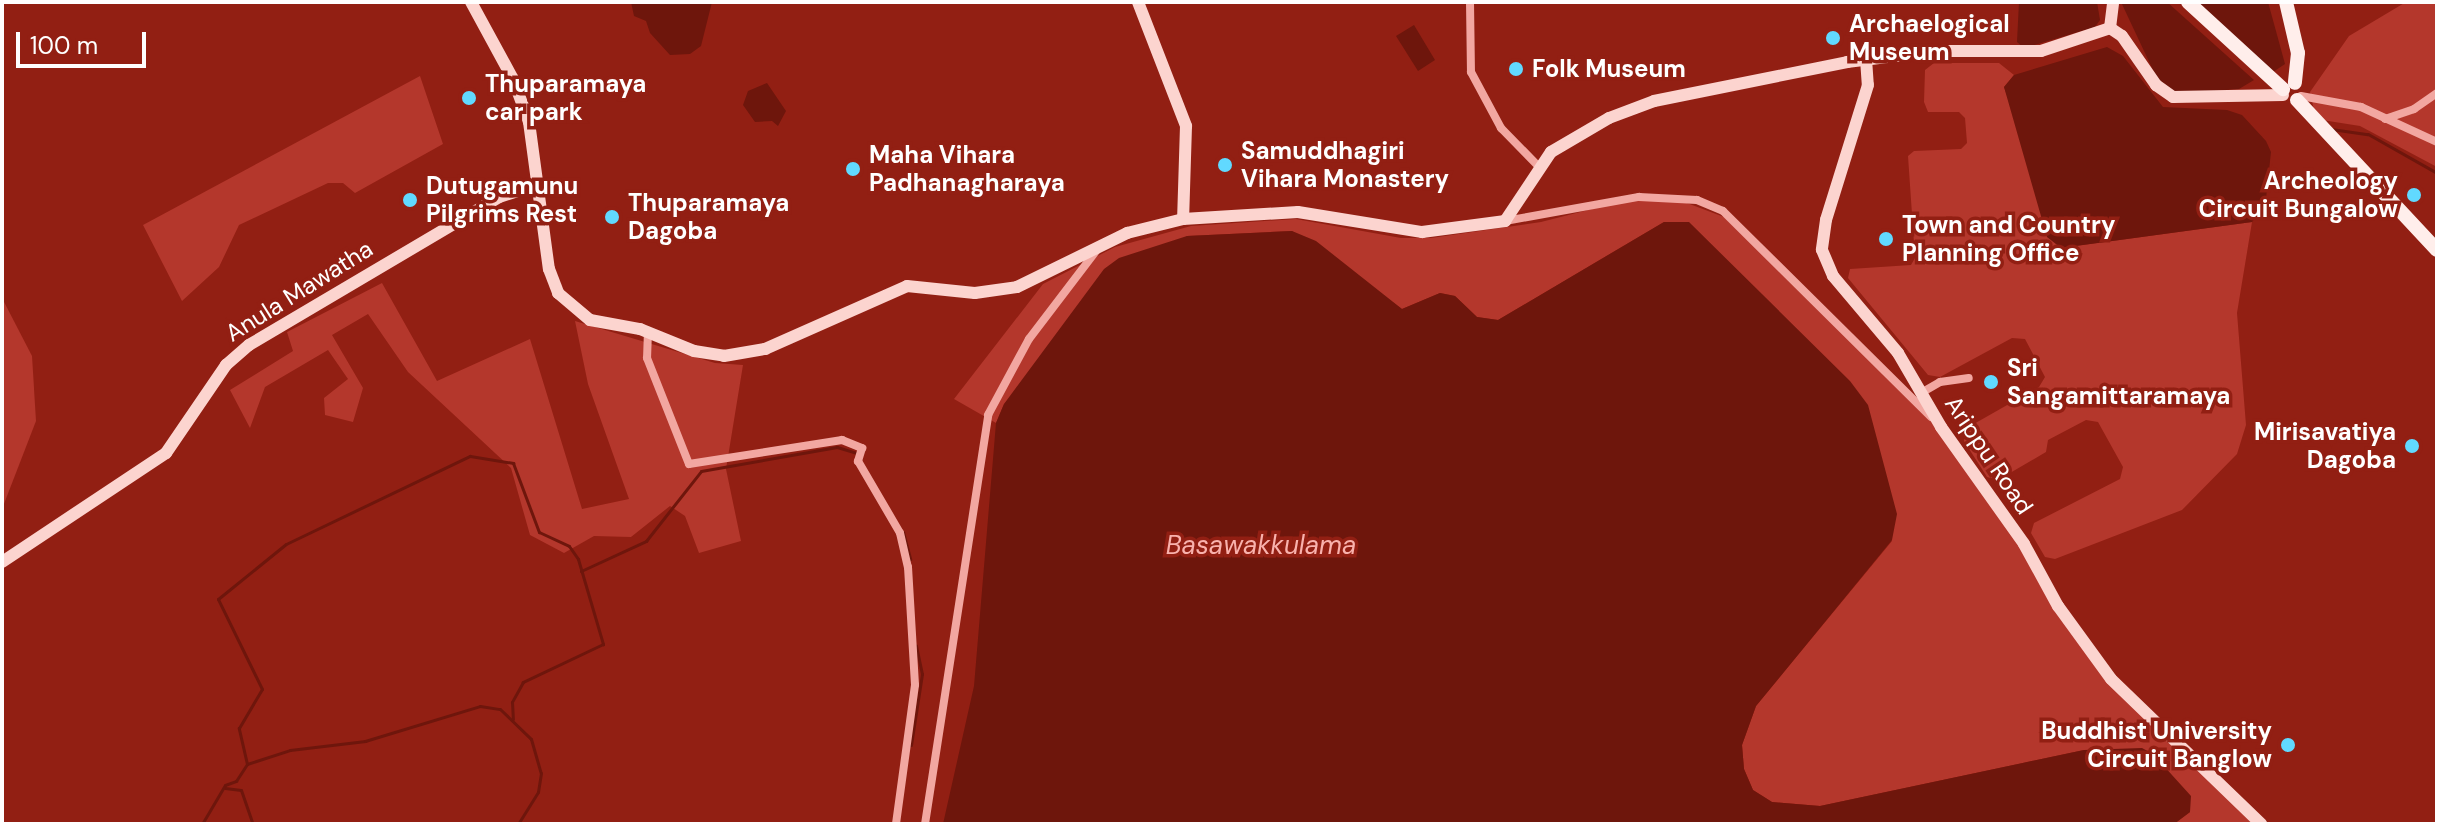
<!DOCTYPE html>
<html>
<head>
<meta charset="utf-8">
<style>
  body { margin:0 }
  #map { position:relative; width:2439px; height:826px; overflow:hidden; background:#921f13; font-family:"DM Sans",sans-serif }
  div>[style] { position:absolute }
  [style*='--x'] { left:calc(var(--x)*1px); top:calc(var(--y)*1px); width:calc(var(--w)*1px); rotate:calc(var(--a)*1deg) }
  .green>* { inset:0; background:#b4372c }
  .water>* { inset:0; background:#6e160c }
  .stream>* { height:3px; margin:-1.5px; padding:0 1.5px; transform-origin:1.5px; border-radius:1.5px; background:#6e160c }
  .street>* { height:8px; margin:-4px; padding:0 4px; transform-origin:4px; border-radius:4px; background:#f2a7a1 }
  .secondary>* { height:12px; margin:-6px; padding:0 6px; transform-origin:6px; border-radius:6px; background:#fcd4cf }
  .primary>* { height:14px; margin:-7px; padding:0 7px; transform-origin:7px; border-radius:7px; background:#ffeeeb }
  .dots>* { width:22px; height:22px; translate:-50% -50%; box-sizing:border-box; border:4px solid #921f13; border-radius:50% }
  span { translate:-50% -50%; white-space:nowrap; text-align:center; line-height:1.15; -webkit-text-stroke:7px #921f13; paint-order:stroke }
  .poi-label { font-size:24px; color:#fff; font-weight:700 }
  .left { translate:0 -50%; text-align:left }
  .right { translate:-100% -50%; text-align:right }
  .street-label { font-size:24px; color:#fff }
  .water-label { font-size:26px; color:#f9b2ad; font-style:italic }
  .frame { position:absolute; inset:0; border:4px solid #fff; pointer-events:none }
  .scale { position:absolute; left:16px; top:32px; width:130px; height:36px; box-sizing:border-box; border:4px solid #fff; border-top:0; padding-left:10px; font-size:24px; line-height:28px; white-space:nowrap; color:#fff; -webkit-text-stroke:6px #921f13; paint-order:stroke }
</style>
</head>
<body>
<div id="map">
  <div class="green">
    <div style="clip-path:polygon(2406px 2px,2437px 2px,2437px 167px,2360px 126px,2322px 120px,2314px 110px,2310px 92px,2349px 36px)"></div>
    <div style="clip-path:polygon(1934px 63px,1999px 63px,2014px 75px,2004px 87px,2060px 248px,2252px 222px,2237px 313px,2246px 425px,2237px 454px,2182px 510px,2055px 559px,2045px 557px,2031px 533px,2034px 523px,2120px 479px,2123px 467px,2098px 422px,2086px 420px,2048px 440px,2046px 452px,1998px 480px,1987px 477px,1964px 441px,1965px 429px,2039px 387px,2045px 377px,2025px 339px,2012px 338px,1940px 377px,1928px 375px,1848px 278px,1850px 269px,1911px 265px,1915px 258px,1908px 156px,1914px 151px,1961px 149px,1967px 143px,1965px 118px,1959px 112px,1928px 112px,1924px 102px,1925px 70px)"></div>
    <div style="clip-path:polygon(420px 76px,443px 144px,355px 193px,343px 183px,328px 183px,239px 225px,219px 267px,182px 301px,143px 225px)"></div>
    <div style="clip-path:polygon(1639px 197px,1671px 197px,1724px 217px,1941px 427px,2111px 679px,2261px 824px,2174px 824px,2190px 812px,2084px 750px,1820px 806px,1772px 802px,1753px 790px,1744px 769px,1742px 745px,1756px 706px,1892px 541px,1664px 222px,1498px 320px,1477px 317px,1455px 296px,1440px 293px,1402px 309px,1292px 231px,1187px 236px,1004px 404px,996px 423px,954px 399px,1043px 284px,1115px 247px,1191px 226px,1296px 219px,1401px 238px,1431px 238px,1541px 222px)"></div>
    <div style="clip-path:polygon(382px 283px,437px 381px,530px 339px,582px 509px,629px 499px,588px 384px,575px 321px,715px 363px,743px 365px,726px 469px,741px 541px,699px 553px,685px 516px,670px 506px,631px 537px,594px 536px,564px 553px,530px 535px,511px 468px,408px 372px,368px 314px,332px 335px,363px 388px,353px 422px,325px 415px,324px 398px,348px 379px,328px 350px,265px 387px,250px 428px,230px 390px,293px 351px,287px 332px)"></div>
    <div style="clip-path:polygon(2px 298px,32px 356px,36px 421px,2px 509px)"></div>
  </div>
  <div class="water">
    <div style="clip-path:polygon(631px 2px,712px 2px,701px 46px,690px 54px,670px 55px,650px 33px,646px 21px,634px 16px)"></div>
    <div style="clip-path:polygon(2019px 2px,2097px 2px,2100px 20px,2095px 27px,2024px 48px,2017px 42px)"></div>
    <div style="clip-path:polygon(2121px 2px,2167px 2px,2254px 80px,2239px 89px,2173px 94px,2160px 85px)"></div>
    <div style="clip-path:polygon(2198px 2px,2268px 2px,2285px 64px,2273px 72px)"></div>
    <div style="clip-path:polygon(1414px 25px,1435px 60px,1418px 71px,1396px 36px)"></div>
    <div style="clip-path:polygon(2107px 47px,2123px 56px,2163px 107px,2227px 110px,2242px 115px,2266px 141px,2271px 152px,2265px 208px,2252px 222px,2061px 248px,2047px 237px,2004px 87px,2014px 75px)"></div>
    <div style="clip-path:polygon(767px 83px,786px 111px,778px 126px,772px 121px,755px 122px,743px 105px,748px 91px)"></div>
    <div style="clip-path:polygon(1664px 222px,1689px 222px,1850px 381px,1868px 405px,1897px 514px,1892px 540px,1756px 706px,1742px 745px,1744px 769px,1753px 790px,1772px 802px,1820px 806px,2084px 750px,2142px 748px,2153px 754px,2191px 796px,2190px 812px,2174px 824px,943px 824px,974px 686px,996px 423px,1004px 404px,1104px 269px,1119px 258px,1187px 236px,1292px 231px,1316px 241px,1402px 309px,1440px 293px,1455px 296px,1477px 317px,1498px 320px)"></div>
  </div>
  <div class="stream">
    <div style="--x:2331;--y:129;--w:37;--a:8"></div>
    <div style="--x:2368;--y:134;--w:79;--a:29.5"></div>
    <div style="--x:903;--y:532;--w:28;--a:75"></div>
    <div style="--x:581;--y:571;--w:72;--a:-24.8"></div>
    <div style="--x:646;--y:541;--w:89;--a:-51.8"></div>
    <div style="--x:701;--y:471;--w:138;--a:-10"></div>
    <div style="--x:837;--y:447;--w:21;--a:17"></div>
    <div style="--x:911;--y:745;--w:72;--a:-81.2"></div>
    <div style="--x:922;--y:674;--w:29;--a:-102"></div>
    <div style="--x:247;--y:764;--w:45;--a:-18"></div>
    <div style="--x:290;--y:750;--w:76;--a:-6.8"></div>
    <div style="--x:365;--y:741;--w:120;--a:-16.9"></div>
    <div style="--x:480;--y:706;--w:20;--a:9"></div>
    <div style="--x:500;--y:709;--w:43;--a:44.1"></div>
    <div style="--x:531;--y:739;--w:35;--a:74"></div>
    <div style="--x:541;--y:773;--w:19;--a:99"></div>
    <div style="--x:538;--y:792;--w:38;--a:122"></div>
    <div style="--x:225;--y:788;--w:16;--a:7"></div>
    <div style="--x:241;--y:790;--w:36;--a:71"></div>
    <div style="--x:202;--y:824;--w:45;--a:-59.5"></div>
    <div style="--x:225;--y:785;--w:12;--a:-20"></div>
    <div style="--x:236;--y:781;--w:20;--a:-57"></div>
    <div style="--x:247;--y:764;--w:37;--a:-103"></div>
    <div style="--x:239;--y:728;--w:45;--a:-59.5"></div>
    <div style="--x:262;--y:689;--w:100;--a:-116.1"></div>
    <div style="--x:218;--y:599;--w:87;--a:-39"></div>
    <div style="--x:286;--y:544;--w:204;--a:-25.6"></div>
    <div style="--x:470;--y:456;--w:44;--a:9.2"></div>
    <div style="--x:513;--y:463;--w:74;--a:69.4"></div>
    <div style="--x:539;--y:532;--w:33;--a:25"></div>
    <div style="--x:569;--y:546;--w:16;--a:55"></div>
    <div style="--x:578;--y:559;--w:89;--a:73.6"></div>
    <div style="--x:603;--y:644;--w:89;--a:154.6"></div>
    <div style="--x:523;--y:682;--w:23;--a:119"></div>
    <div style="--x:512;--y:702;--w:17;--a:87"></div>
  </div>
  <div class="street">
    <div style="--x:1470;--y:2;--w:70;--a:89.2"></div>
    <div style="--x:1471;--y:72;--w:64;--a:61.8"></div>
    <div style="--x:1501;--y:128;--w:56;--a:45.7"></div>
    <div style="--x:2301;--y:96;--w:61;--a:10.4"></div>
    <div style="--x:2361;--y:107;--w:84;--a:24.7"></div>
    <div style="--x:2385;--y:119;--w:31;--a:-19"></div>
    <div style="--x:2414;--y:109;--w:28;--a:-35"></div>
    <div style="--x:1505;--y:221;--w:136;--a:-10.2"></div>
    <div style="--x:1639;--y:197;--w:58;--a:3"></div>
    <div style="--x:1697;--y:200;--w:28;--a:23"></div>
    <div style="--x:1723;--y:211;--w:293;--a:44.7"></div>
    <div style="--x:648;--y:331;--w:27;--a:92"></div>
    <div style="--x:647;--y:358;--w:114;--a:68.4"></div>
    <div style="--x:689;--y:464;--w:155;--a:-8.9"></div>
    <div style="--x:842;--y:440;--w:22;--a:22"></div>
    <div style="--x:862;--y:448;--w:14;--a:107"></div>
    <div style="--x:858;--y:461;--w:83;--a:59.7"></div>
    <div style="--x:900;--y:533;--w:35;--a:77"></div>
    <div style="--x:908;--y:567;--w:118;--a:86.6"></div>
    <div style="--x:915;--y:685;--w:140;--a:97.8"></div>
    <div style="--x:1921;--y:393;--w:22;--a:-30"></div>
    <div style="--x:1940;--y:382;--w:29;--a:-8"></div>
    <div style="--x:925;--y:824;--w:414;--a:-81.2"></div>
    <div style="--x:988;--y:415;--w:86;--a:-61.7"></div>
    <div style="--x:1029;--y:339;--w:111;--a:-52.7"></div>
  </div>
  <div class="secondary">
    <div style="--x:471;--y:2;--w:88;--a:61.4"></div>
    <div style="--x:513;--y:79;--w:46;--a:69.6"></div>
    <div style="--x:529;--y:122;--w:148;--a:82.3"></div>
    <div style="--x:549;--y:269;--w:26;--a:69"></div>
    <div style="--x:558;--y:293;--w:42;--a:40.2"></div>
    <div style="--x:590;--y:320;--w:51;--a:10.2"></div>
    <div style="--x:640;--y:329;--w:58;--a:22.2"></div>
    <div style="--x:694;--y:351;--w:30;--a:9"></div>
    <div style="--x:724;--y:356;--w:42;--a:-9.7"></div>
    <div style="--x:765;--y:349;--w:155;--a:-23.9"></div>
    <div style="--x:907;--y:286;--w:68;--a:5.9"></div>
    <div style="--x:975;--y:293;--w:42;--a:-8.1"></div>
    <div style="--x:1017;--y:287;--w:123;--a:-26.1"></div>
    <div style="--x:1127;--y:233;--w:58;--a:-14"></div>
    <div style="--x:1183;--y:219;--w:115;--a:-3.5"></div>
    <div style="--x:1298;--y:212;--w:126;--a:9.2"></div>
    <div style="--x:1422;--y:232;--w:84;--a:-7.5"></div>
    <div style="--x:1505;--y:221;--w:83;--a:-56.3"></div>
    <div style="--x:1551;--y:152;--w:67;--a:-30.4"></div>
    <div style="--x:1609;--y:118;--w:48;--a:-20.7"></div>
    <div style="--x:1654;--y:101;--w:197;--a:-11.4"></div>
    <div style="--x:1847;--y:62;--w:89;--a:-7.1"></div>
    <div style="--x:1935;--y:51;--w:106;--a:0"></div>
    <div style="--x:2041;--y:51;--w:73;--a:-18.4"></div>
    <div style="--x:2110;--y:28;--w:14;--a:34"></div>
    <div style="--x:2122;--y:36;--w:60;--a:55.2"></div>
    <div style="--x:2156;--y:85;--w:21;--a:35"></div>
    <div style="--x:2173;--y:97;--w:110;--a:-1"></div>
    <div style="--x:1138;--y:2;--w:133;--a:68.8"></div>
    <div style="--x:1186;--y:126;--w:93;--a:91.8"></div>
    <div style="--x:2110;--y:28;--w:26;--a:-83"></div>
    <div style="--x:1866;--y:59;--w:26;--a:86"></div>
    <div style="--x:1868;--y:85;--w:141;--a:107.3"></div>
    <div style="--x:1826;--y:220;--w:30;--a:98"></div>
    <div style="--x:1822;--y:250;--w:28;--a:67"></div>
    <div style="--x:1833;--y:276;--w:101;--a:49.8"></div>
    <div style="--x:1898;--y:353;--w:86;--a:59.8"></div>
    <div style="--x:1941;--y:427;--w:143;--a:54.6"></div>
    <div style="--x:2024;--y:544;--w:71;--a:61.3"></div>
    <div style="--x:2058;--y:606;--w:90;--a:54"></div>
    <div style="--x:2111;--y:679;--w:209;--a:44"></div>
    <div style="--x:2;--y:562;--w:197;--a:-33.6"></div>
    <div style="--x:166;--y:453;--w:107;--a:-55.7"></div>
    <div style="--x:226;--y:365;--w:30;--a:-41"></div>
    <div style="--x:249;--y:345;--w:291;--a:-30.6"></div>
    <div style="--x:499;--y:197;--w:42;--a:-18"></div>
  </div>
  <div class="primary">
    <div style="--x:2188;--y:2;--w:129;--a:42.5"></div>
    <div style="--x:2286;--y:2;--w:52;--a:76.8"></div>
    <div style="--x:2298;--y:53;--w:30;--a:96"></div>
    <div style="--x:2297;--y:100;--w:205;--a:47"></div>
  </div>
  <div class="dots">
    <div style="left:1833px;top:38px;background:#61d9ff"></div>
    <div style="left:1516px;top:69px;background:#61d9ff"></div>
    <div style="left:469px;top:98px;background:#61d9ff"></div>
    <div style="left:1225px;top:165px;background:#61d9ff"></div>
    <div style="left:853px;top:169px;background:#61d9ff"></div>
    <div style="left:2414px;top:195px;background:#61d9ff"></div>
    <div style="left:410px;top:200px;background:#61d9ff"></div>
    <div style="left:612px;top:217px;background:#61d9ff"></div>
    <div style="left:1886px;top:239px;background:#61d9ff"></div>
    <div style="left:1991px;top:382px;background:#61d9ff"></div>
    <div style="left:2412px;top:446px;background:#61d9ff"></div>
    <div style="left:2288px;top:745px;background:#61d9ff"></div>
  </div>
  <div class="poi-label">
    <span class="left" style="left:1849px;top:38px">Archaelogical<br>Museum</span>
    <span class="left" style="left:1532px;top:69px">Folk Museum</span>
    <span class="left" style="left:485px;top:98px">Thuparamaya<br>car park</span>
    <span class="left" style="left:1241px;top:165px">Samuddhagiri<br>Vihara Monastery</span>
    <span class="left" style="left:869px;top:169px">Maha Vihara<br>Padhanagharaya</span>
    <span class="right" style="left:2398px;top:195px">Archeology<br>Circuit Bungalow</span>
    <span class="left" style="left:426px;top:200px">Dutugamunu<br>Pilgrims Rest</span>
    <span class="left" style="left:628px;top:217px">Thuparamaya<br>Dagoba</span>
    <span class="left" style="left:1902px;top:239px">Town and Country<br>Planning Office</span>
    <span class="left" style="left:2007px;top:382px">Sri<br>Sangamittaramaya</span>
    <span class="right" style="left:2396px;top:446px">Mirisavatiya<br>Dagoba</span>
    <span class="right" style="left:2272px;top:745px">Buddhist University<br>Circuit Banglow</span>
  </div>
  <div class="street-label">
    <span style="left:299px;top:291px;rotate:-32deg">Anula Mawatha</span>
    <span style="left:1989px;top:455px;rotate:56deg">Arippu Road</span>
  </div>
  <div class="water-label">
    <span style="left:1261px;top:546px">Basawakkulama</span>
  </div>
  <div class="frame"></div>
  <div class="scale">100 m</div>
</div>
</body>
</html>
